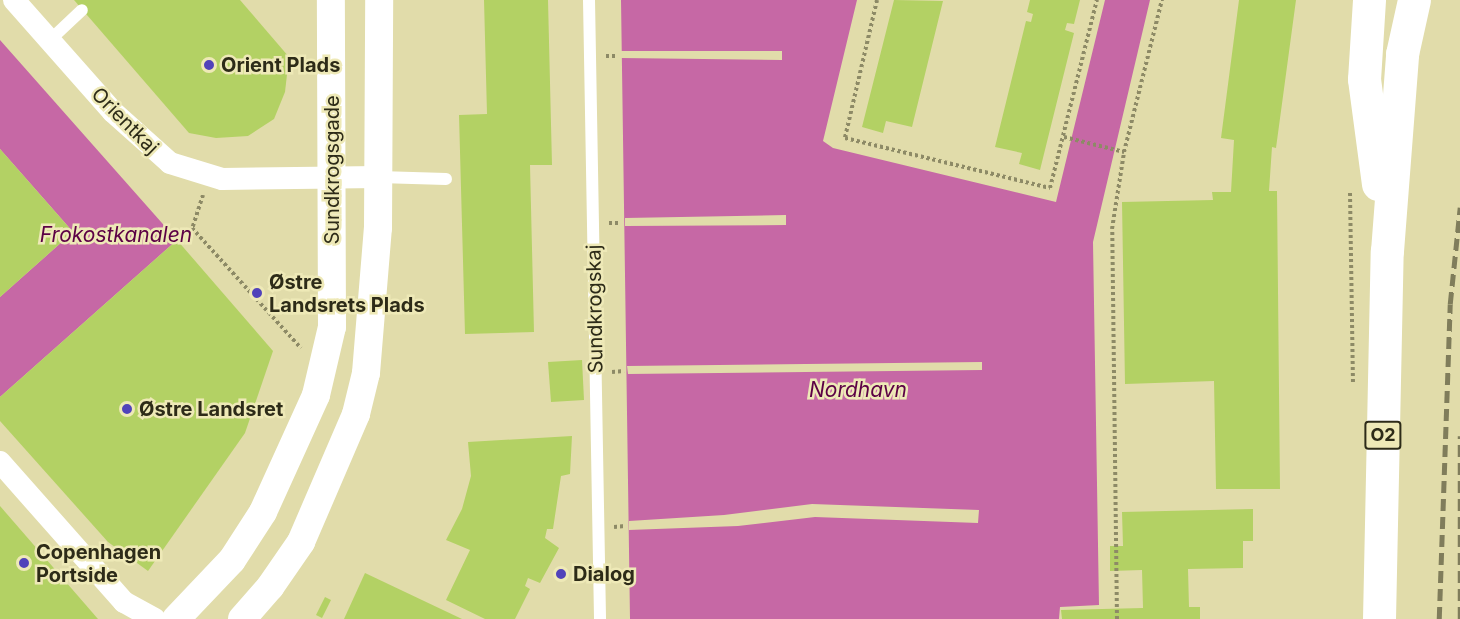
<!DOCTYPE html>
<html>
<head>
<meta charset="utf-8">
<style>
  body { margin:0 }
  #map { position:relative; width:1460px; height:619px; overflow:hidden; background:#e1dcaa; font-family:Inter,sans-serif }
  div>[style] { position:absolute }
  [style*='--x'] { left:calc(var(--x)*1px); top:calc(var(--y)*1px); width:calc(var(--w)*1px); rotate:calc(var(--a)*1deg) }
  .water>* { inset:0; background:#c668a5 }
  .pier>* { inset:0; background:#e1dcaa }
  .building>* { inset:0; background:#b3d164 }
  .path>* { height:4px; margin-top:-2px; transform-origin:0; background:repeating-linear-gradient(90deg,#8d8a66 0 3px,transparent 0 6px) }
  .service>* { height:12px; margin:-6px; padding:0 6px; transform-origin:6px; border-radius:6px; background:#fff }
  .minor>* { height:22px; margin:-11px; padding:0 11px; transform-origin:11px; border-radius:11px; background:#fff }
  .tertiary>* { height:28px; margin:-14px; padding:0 14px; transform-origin:14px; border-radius:14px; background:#fff }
  .primary>* { height:33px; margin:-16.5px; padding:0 16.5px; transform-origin:16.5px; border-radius:16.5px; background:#fff }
  .rail>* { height:4.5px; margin-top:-2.25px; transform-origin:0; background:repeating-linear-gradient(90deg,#807d5b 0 12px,transparent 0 18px) }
  .dots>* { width:16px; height:16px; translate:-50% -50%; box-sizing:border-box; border:3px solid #eee9b7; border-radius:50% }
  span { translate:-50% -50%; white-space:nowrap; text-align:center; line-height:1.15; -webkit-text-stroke:5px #eee9b7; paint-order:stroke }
  .shield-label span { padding:2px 4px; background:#eee9b7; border:2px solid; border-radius:4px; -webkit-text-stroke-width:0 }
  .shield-label { font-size:18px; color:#2d2b18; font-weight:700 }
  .poi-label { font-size:20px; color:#2d2b18; font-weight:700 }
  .left { translate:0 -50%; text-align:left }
  .street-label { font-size:20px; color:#2d2b18 }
  .water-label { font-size:21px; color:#5c0145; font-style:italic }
</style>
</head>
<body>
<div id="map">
  <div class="water">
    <div style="clip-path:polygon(621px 0,857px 0,823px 141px,833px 148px,1056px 202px,1105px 0,1150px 0,1093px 242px,1099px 605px,1060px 607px,1059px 619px,630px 619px)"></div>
    <div style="clip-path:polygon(0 40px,177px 240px,0 397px,0 297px,73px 232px,0 149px)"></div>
  </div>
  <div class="pier">
    <div style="clip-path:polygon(621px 51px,782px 51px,782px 60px,621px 58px)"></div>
    <div style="clip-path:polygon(786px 215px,786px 225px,625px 226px,625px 218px)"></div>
    <div style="clip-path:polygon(982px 362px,982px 370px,628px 374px,627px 366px)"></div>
    <div style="clip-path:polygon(812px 504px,979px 510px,978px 523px,815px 517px,738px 526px,629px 530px,629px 521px,724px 515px)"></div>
  </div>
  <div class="building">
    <div style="clip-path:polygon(74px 0,240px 0,289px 57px,285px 92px,274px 119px,248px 136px,216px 138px,189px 133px)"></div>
    <div style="clip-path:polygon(484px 0,548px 0,552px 165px,530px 165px,534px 332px,465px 334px,459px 115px,487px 114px)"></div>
    <div style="clip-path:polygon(894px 0,943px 1px,912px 127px,886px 121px,883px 133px,862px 127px)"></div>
    <div style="clip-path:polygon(1030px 0,1080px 0,1074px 24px,1067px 23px,1065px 30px,1074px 33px,1040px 170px,1019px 164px,1022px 153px,995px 147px,1026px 21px,1031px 22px,1033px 14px,1027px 12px)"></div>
    <div style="clip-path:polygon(1239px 0,1296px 0,1276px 148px,1272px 147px,1269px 191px,1277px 191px,1280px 489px,1216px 489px,1214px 381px,1125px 384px,1122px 202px,1213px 200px,1212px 192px,1231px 192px,1234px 140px,1221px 138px)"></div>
    <div style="clip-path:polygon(0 149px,73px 232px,0 297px)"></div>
    <div style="clip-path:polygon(177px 240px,273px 351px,245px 433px,148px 571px,108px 542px,0 421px,0 397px)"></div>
    <div style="clip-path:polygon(582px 360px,584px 400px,551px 402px,548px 362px)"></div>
    <div style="clip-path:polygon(572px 436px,570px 474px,561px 476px,553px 529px,547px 529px,545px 538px,559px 548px,540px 583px,528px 578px,525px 586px,530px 589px,515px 619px,485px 619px,446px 600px,470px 550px,446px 540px,462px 509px,471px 476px,468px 442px)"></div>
    <div style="clip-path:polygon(0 506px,98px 619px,0 619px)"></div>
    <div style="clip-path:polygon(1253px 509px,1253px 541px,1243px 541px,1243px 568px,1188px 569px,1189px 607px,1200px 607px,1200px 619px,1062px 619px,1061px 610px,1143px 608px,1142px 570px,1110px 571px,1110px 546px,1123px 546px,1122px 512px)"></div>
    <div style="clip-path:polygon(365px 573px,462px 619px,344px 619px)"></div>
    <div style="clip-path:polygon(325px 597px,331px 600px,322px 618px,316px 615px)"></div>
  </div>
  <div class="path">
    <div style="--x:877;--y:0;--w:142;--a:103.1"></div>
    <div style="--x:845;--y:138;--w:211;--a:13.7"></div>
    <div style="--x:1050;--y:188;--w:194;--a:-76"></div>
    <div style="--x:606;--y:56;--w:11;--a:0"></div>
    <div style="--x:1064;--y:137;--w:62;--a:14"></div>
    <div style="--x:1350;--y:193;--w:190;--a:89.1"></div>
    <div style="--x:203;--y:195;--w:35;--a:108"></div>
    <div style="--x:192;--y:228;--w:162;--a:47.8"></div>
    <div style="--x:609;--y:223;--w:11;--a:0"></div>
    <div style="--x:612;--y:372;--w:12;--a:-5"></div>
    <div style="--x:614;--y:527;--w:11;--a:-5"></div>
    <div style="--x:1117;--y:619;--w:390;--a:-90.7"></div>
    <div style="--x:1112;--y:229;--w:78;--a:-81.1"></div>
    <div style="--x:1124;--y:152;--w:157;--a:-76"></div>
  </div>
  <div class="service">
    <div style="--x:589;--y:0;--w:619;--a:88.98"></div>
    <div style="--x:49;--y:41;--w:45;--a:-43.2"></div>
    <div style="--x:379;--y:177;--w:67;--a:1.7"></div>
  </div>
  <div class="minor">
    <div style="--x:14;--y:0;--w:149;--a:48.5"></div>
    <div style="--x:113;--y:112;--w:76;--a:41.8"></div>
    <div style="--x:170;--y:163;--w:54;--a:17.1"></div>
    <div style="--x:222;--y:179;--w:157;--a:-0.7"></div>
    <div style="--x:0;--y:462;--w:187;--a:48.5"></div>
    <div style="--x:124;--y:602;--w:35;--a:29"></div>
  </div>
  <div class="tertiary">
    <div style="--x:176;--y:619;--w:81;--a:-46.5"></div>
    <div style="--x:232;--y:560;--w:57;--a:-57.1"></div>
    <div style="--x:263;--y:512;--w:128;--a:-65.6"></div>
    <div style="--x:316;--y:395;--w:70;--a:-76.8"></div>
    <div style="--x:332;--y:327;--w:327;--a:-90.2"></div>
    <div style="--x:242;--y:619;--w:43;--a:-48.8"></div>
    <div style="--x:270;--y:587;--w:55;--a:-55.4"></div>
    <div style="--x:301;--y:542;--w:139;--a:-66.7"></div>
    <div style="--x:356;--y:414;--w:42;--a:-76.3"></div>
    <div style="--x:366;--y:373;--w:145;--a:-85.3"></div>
    <div style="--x:378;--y:228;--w:228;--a:-89.7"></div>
  </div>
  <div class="primary">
    <div style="--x:1369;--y:0;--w:79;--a:93.6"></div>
    <div style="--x:1364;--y:79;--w:106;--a:82.4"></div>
    <div style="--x:1379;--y:619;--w:368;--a:-88.8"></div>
    <div style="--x:1387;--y:251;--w:198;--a:-85.6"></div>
    <div style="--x:1402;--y:54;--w:55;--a:-77.5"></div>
  </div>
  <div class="rail">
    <div style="--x:1439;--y:619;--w:315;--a:-88"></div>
    <div style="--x:1450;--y:304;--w:97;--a:-84.1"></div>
    <div style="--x:1460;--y:619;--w:183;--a:-90"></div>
  </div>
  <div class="dots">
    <div style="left:209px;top:65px;background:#5143ba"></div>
    <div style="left:257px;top:293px;background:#5143ba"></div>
    <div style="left:127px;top:409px;background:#5143ba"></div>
    <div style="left:24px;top:563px;background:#5143ba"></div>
    <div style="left:561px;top:574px;background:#5143ba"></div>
  </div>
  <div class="shield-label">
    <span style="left:1383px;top:435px">O2</span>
  </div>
  <div class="poi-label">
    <span class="left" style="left:221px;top:65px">Orient Plads</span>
    <span class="left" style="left:269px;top:294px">Østre<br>Landsrets Plads</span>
    <span class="left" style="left:139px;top:409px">Østre Landsret</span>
    <span class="left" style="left:36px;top:564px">Copenhagen<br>Portside</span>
    <span class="left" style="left:573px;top:574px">Dialog</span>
  </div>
  <div class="street-label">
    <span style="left:125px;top:121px;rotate:45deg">Orientkaj</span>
    <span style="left:332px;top:170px;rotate:-90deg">Sundkrogsgade</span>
    <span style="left:595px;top:309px;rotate:-91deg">Sundkrogskaj</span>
  </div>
  <div class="water-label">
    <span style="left:116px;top:235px">Frokostkanalen</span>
    <span style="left:858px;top:390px">Nordhavn</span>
  </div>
</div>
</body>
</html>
